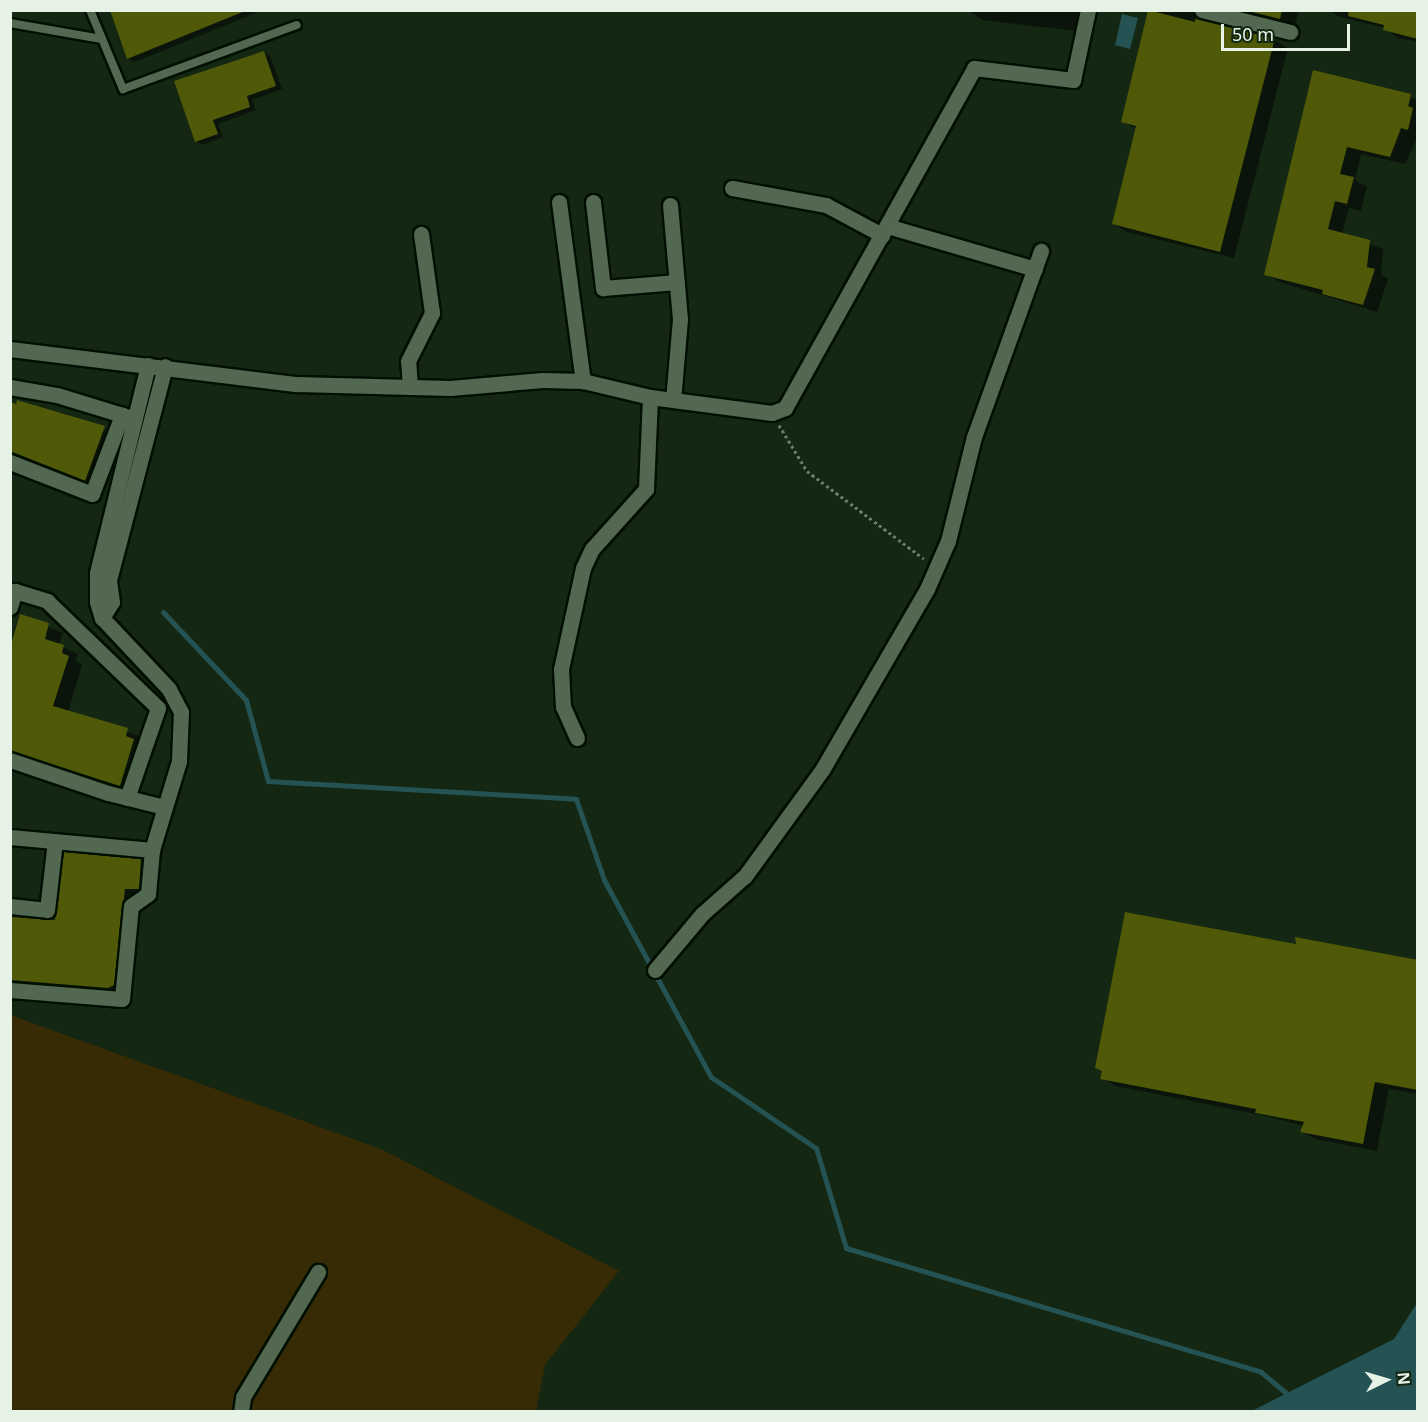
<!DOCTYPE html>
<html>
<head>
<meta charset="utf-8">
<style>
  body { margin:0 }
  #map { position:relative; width:1428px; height:1422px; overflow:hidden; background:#132713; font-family:"Noto Sans",sans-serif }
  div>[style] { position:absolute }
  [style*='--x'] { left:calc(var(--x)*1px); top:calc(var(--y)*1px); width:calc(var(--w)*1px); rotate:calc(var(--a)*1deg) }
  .green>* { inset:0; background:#372b05 }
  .water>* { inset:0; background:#255253 }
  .shadow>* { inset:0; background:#0007 }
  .stream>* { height:5px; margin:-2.5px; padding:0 2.5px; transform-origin:2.5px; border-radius:2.5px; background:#255253 }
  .building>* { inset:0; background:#4f5907 }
  .path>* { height:3px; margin-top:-1.5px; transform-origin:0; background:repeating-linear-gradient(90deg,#6b7c6b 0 3px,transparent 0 6px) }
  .roads { filter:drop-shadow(2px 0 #010f01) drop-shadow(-2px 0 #010f01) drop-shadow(0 2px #010f01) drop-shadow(0 -2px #010f01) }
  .lane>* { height:8px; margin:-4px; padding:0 4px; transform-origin:4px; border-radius:4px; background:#526851 }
  .street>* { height:15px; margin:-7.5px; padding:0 7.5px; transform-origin:7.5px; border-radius:7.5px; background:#526851 }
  span { translate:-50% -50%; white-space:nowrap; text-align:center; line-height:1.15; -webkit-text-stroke:4.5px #132713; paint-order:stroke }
  .frame { position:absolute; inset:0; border:12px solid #e5f2e5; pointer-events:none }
  .north { position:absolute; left:1356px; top:1350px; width:60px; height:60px; -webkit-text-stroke:4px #132713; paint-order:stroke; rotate:85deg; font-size:16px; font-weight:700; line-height:24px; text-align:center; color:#e5f2e5 }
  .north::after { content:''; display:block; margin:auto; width:21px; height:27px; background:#e5f2e5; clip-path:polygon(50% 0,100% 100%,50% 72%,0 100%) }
  .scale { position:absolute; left:1221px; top:24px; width:129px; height:27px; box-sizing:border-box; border:3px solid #e5f2e5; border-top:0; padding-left:8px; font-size:18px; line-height:21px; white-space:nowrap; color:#e5f2e5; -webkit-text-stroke:4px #132713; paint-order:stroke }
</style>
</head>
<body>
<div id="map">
  <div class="green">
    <div style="clip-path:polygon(10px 1015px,381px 1149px,619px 1271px,545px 1365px,536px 1411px,11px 1411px)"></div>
  </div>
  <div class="water">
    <div style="clip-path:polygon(1122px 14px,1138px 18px,1130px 49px,1115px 45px)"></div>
    <div style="clip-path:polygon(1417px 1303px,1417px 1411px,1252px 1411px,1394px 1339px)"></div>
  </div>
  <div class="shadow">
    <div style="clip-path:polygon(112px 10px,263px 10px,135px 62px,128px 58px)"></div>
    <div style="clip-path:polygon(968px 10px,1078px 10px,1076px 31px,982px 20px)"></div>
    <div style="clip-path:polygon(1150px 10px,1215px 10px,1205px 16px,1210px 24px,1275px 40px,1288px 48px,1234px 258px,1127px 232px,1113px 224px,1137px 129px,1122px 121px)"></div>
    <div style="clip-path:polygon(1232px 10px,1299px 10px,1295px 25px)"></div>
    <div style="clip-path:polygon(1329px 10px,1418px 10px,1418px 42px,1398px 38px,1385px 28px,1340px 17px)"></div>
    <div style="clip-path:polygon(263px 52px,270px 56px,282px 89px,252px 100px,256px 110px,218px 124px,223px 137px,203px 145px,196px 141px)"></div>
    <div style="clip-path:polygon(evenodd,1314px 72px,1418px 100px,1418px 136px,1405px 164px,1361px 154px,1355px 180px,1367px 187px,1361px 211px,1349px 208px,1342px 234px,1383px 249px,1381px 274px,1388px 279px,1377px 312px,1280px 282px,1266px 274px,1314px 72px,1408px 98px,1411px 98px,1407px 114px,1408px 98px)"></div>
    <div style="clip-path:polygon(10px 405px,60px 417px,61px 412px,118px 436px,100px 488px,10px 453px)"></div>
    <div style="clip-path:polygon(21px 616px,63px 633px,59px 645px,78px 654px,76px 661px,82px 665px,68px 712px,142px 737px,135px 793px,28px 758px,10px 758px,10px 647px)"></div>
    <div style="clip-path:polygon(65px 853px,141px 860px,155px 868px,139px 896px,127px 993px,10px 989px,10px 919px,57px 922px)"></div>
    <div style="clip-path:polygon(1298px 946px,1418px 962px,1418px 1094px,1389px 1089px,1377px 1151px,1315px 1139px,1301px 1131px,1304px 1126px,1261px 1115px,1116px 1086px,1102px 1078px)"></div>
  </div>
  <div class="stream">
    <div style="--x:163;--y:612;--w:121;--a:46.7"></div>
    <div style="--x:246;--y:700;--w:84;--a:74.8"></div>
    <div style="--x:268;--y:781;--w:309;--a:3.3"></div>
    <div style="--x:576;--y:799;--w:86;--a:70.9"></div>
    <div style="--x:604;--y:880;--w:224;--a:61.5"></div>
    <div style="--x:711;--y:1077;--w:127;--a:34.1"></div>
    <div style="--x:816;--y:1148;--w:104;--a:73.3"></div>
    <div style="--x:846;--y:1248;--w:433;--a:16.6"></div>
    <div style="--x:1261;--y:1372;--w:40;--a:40"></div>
  </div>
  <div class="building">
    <div style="clip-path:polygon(110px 10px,245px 10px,245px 11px,127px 59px)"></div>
    <div style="clip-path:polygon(1148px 10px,1195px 22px,1196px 17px,1275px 38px,1220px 252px,1112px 224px,1136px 126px,1121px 122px)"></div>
    <div style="clip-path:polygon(1244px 10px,1282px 10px,1280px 19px)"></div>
    <div style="clip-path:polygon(1349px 10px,1418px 10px,1418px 39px,1383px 30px,1384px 25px,1348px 16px)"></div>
    <div style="clip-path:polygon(264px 51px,276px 86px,247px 96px,250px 107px,213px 120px,218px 134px,195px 142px,174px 81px)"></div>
    <div style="clip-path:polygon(1313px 70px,1411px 94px,1408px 106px,1413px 108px,1408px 130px,1401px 128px,1390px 157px,1347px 147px,1340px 174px,1354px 177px,1347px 204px,1335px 201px,1328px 229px,1370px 240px,1367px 267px,1375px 269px,1363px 305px,1322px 294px,1323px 290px,1264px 275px)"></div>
    <div style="clip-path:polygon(17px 400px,105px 426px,85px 481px,10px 451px,10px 402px,16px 404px)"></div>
    <div style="clip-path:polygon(20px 614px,49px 623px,45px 639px,64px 645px,62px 653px,69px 656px,53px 706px,128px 728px,126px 736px,134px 739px,120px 786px,10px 751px,10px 648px)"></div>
    <div style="clip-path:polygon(64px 852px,141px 859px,139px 889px,125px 889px,114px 985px,108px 988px,10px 980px,10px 917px,55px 920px)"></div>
    <div style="clip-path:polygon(1125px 912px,1296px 944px,1295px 937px,1418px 960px,1418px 1090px,1375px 1082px,1363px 1144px,1300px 1132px,1304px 1122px,1255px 1113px,1256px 1109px,1100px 1079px,1102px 1071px,1095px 1068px)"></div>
  </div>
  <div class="path">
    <div style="--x:779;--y:425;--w:54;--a:58.7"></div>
    <div style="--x:807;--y:471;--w:146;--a:36.9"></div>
  </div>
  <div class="roads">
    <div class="lane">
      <div style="--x:90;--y:10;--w:86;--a:67.3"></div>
      <div style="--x:123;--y:89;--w:185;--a:-20.2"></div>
      <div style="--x:10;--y:23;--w:93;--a:9.9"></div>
    </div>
    <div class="street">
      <div style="--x:1202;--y:10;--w:91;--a:14"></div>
      <div style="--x:732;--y:188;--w:96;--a:10.3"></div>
      <div style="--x:826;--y:205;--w:64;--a:28.2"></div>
      <div style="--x:559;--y:202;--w:181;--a:82.4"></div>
      <div style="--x:593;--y:202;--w:87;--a:83.4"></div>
      <div style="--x:603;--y:288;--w:74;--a:-4.6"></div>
      <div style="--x:670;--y:205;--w:114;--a:85"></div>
      <div style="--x:680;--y:319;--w:81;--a:94.9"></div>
      <div style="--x:887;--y:226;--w:154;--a:16.2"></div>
      <div style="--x:10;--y:349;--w:289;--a:7"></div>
      <div style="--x:297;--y:384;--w:153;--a:1.5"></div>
      <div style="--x:450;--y:388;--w:93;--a:-4.9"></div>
      <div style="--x:543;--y:380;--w:40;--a:1.4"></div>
      <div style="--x:583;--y:381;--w:69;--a:13.4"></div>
      <div style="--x:650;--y:397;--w:123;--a:7.5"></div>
      <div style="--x:772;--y:413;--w:14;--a:-21"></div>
      <div style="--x:785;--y:408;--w:389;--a:-60.9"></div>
      <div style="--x:974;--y:68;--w:100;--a:6.9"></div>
      <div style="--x:1073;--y:80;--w:72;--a:-77.9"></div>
      <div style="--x:148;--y:365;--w:214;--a:103.8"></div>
      <div style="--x:97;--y:573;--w:29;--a:90"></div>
      <div style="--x:97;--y:602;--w:17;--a:73"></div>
      <div style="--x:102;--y:618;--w:19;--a:-58"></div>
      <div style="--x:112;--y:602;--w:22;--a:-98"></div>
      <div style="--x:109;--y:580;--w:221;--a:-75.3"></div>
      <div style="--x:10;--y:387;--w:48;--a:9.7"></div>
      <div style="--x:57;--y:395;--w:78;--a:17"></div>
      <div style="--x:410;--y:387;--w:26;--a:-94"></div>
      <div style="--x:408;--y:361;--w:54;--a:-63.4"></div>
      <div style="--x:432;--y:313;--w:80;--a:-97.9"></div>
      <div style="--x:10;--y:462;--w:88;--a:21.3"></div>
      <div style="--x:92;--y:494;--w:85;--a:-69.2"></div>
      <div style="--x:10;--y:607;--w:17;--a:-73"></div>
      <div style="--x:15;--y:591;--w:34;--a:17"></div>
      <div style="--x:47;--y:601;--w:154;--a:43.9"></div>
      <div style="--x:158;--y:708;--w:95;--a:109"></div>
      <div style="--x:577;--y:738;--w:34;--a:-114"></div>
      <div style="--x:563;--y:707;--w:38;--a:-93"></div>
      <div style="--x:561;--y:669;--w:103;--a:-77.7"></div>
      <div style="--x:583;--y:568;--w:21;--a:-65"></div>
      <div style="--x:592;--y:549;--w:81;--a:-48"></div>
      <div style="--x:646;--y:489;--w:92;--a:-87.5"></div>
      <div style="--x:10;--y:760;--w:103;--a:18.6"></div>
      <div style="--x:108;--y:793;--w:58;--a:14"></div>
      <div style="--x:10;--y:837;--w:143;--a:5.2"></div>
      <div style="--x:10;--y:906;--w:37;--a:6"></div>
      <div style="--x:47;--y:910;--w:69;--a:-83.4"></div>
      <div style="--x:655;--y:970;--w:73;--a:-50"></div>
      <div style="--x:702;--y:914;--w:57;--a:-41.5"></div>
      <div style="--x:745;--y:876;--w:131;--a:-54"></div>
      <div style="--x:822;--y:770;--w:209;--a:-59.9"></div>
      <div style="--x:927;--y:589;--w:52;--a:-66.4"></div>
      <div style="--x:948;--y:541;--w:107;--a:-76"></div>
      <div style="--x:974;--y:437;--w:198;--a:-70.2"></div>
      <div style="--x:10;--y:990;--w:112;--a:4.6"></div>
      <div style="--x:122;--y:999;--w:93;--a:-84.5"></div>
      <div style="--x:131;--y:906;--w:21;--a:-35"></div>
      <div style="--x:148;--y:894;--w:44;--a:-84.8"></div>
      <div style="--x:152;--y:850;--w:93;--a:-73.1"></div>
      <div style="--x:179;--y:761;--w:49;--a:-87.7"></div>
      <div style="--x:181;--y:712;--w:26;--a:-118"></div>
      <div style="--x:169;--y:689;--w:98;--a:-133.3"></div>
      <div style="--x:241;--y:1412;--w:15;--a:-82"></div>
      <div style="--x:243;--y:1397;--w:146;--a:-59"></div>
    </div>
  </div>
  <div class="frame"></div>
  <div class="north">N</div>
  <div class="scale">50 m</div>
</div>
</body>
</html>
